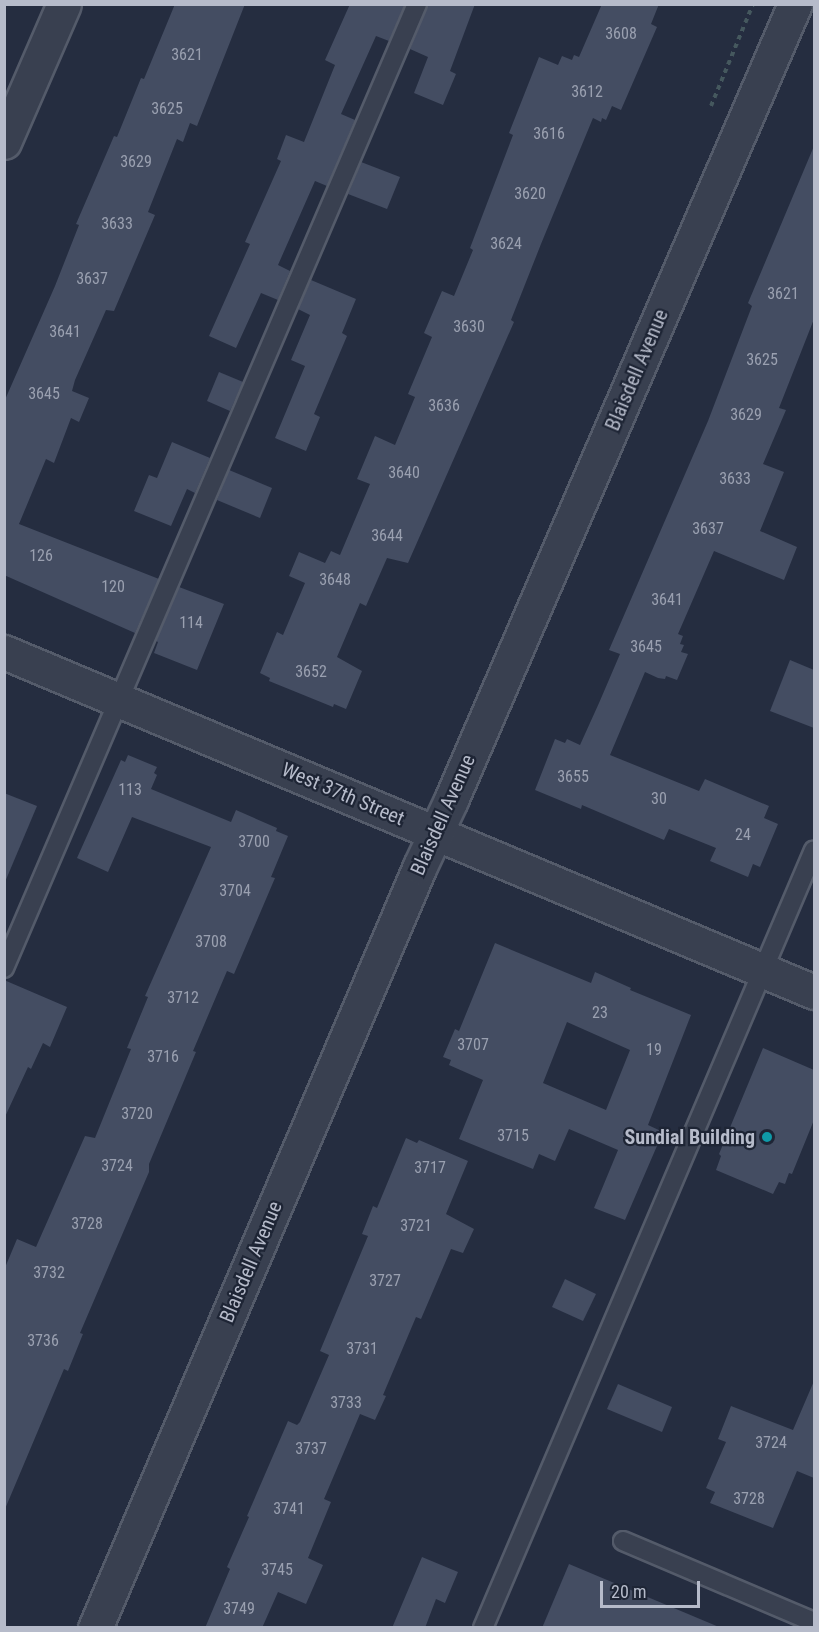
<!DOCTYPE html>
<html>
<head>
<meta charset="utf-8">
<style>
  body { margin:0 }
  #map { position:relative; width:819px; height:1632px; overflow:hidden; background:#252d40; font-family:"Roboto Condensed",sans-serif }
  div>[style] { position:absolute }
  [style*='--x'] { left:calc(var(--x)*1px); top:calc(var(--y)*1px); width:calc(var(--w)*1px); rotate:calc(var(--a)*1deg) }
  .building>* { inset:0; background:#444d62 }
  .path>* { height:4px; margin-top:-2px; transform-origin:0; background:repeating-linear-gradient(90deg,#45585e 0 4.5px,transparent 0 9px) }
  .roads { filter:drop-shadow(2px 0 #545b6a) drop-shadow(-2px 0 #545b6a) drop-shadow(0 2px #545b6a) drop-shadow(0 -2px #545b6a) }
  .service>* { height:18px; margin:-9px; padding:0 9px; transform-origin:9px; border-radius:9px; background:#394050 }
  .minor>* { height:33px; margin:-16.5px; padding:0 16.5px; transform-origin:16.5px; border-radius:16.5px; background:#394050 }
  .dots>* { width:16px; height:16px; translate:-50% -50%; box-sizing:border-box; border:3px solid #1e2535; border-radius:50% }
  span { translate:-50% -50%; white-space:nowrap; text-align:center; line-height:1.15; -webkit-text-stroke:4.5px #1e2535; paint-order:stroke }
  .number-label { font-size:16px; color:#9aa0b0 }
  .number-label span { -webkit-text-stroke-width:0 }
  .street-label { font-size:20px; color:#b6bbca }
  .poi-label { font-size:20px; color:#b6bbca; font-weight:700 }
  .right { translate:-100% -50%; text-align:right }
  .frame { position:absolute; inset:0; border:6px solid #b6bbca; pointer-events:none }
  .scale { position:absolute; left:600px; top:1581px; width:100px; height:27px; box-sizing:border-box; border:3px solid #b6bbca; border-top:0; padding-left:8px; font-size:18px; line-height:21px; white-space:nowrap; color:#b6bbca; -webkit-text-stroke:4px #1e2535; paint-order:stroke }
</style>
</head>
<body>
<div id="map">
  <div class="building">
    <div style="clip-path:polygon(175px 4px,245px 4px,197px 126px,190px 123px,183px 142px,177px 139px,148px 212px,155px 215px,114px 311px,106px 310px,75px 380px,72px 391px,89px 398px,79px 422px,71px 418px,54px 463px,46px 459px,19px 524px,159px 579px,135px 633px,4px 575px,4px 402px,55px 286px,79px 225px,76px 224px,89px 194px,114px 136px,117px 137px,141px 78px,144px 79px)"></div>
    <div style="clip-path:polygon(350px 4px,405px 4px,389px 41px,376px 36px,341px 114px,355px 120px,327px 186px,315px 181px,278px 265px,290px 271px,278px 300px,261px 293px,236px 348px,209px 336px,250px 244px,245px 242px,281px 161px,277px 159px,286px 135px,304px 142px,335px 65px,325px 60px)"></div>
    <div style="clip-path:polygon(428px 4px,475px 4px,450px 71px,456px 74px,443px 105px,414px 93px,428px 57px,410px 49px)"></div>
    <div style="clip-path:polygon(602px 4px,659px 4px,651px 24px,657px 27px,621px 110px,612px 106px,606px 120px,602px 118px,601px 122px,593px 118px,541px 244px,511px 320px,514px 322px,408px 563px,387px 558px,366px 606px,360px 603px,337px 657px,362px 671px,346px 709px,334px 704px,333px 707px,269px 681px,270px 678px,260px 673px,277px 632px,283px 635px,305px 583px,289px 576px,299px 552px,325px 563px,331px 551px,340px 555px,370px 484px,357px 479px,375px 436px,395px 445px,415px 397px,408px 394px,432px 337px,424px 333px,442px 291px,454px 296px,473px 250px,470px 248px,513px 135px,509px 133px,539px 57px,558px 65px,562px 56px,572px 60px,574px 55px,579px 57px)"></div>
    <div style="clip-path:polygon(814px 146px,814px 319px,779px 408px,786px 410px,763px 464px,784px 472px,760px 531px,797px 547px,784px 580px,714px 551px,678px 634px,683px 636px,680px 644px,684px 645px,681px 652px,688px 654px,677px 680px,666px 676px,665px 679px,658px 678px,645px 672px,610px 755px,699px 791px,705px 779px,769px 806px,764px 818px,778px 824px,760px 867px,753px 864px,748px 877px,710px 861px,716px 848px,669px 829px,664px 840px,582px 805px,581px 809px,535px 790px,555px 739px,565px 743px,567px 739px,580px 745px,599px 703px,620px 654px,609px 650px,708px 421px,752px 306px,748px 303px)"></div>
    <div style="clip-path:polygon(361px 162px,400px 177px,387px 209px,348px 194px)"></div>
    <div style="clip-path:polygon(311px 280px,356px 299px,342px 333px,347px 336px,314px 414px,320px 417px,306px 451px,275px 438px,305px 366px,291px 360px,310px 315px,298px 309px)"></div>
    <div style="clip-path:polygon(219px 372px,243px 382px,230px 411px,207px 401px)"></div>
    <div style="clip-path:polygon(172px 442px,210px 458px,195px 493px,187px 489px,171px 526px,134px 511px,149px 475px,157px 478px)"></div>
    <div style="clip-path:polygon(229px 470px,272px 488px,260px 518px,217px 500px)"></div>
    <div style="clip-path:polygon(179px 587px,224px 604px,197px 670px,154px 653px,158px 642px,156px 641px)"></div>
    <div style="clip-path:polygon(790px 660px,814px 670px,814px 728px,770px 711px)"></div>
    <div style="clip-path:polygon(128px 755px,157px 767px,154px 773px,157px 775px,151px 789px,231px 822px,236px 810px,277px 828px,276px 831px,288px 836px,271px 877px,275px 878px,234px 974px,227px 971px,193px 1051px,196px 1052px,149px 1164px,149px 1172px,80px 1333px,83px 1334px,68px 1371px,64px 1369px,5px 1509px,4px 1270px,17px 1239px,36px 1247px,85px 1136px,95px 1138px,131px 1049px,127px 1048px,148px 997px,145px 996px,211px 847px,132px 817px,108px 872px,77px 858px,121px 760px,125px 762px)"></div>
    <div style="clip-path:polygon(4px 793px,37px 806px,5px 882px,4px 882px)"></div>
    <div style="clip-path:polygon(evenodd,495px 943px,591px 983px,595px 972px,631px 988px,630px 990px,691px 1015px,648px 1125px,663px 1132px,625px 1220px,594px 1208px,618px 1150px,569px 1129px,555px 1161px,539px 1154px,533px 1169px,459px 1139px,483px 1080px,449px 1065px,451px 1060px,443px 1057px,455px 1029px,459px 1031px,495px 943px,567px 1022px,630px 1050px,606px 1110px,543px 1083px,567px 1022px)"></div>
    <div style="clip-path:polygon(4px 980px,67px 1007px,50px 1047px,43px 1043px,31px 1069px,28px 1067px,4px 1119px)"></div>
    <div style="clip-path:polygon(763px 1048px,814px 1070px,814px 1120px,792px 1174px,789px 1173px,785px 1184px,779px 1182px,773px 1194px,716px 1170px,721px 1156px,719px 1154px)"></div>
    <div style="clip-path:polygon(406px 1138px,417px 1143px,419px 1140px,468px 1161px,446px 1214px,474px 1229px,463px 1253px,451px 1249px,421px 1319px,416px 1317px,383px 1395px,386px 1396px,375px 1420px,360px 1414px,324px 1499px,331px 1502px,308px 1558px,323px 1565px,306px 1604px,278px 1592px,262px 1628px,205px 1628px,230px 1569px,227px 1567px,249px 1517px,247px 1516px,288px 1421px,297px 1425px,300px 1422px,329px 1355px,320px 1351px,368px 1236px,362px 1234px,373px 1206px,377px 1208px)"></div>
    <div style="clip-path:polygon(565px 1279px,596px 1294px,583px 1321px,552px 1307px)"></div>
    <div style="clip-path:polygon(814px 1381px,814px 1478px,797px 1471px,773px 1528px,710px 1503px,715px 1492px,706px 1488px,726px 1442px,718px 1439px,731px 1406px,793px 1430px)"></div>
    <div style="clip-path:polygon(618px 1384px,672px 1407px,662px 1432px,607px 1409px)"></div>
    <div style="clip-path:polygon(422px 1557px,458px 1572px,445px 1603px,436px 1599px,425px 1628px,392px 1628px)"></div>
    <div style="clip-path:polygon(569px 1564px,719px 1627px,719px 1628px,542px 1628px)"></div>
  </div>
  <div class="path">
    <div style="--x:711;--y:106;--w:110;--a:-67.6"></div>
  </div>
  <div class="roads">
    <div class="service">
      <div style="--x:4;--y:968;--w:1049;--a:-66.81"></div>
      <div style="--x:623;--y:1541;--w:207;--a:23"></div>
      <div style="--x:483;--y:1628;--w:845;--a:-66.95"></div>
    </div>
    <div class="minor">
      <div style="--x:4;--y:142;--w:150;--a:-66.5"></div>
      <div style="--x:4;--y:652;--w:878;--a:22.77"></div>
      <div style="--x:95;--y:1628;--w:828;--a:-66.9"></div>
      <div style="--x:420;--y:866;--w:73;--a:-64.8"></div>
      <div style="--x:451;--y:800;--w:867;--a:-66.63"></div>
    </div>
  </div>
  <div class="dots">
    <div style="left:767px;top:1137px;background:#0f9aa8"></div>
  </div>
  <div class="number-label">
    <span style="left:621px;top:34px">3608</span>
    <span style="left:187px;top:55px">3621</span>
    <span style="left:587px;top:92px">3612</span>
    <span style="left:167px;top:109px">3625</span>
    <span style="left:549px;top:134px">3616</span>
    <span style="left:136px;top:162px">3629</span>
    <span style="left:530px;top:194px">3620</span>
    <span style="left:117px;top:224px">3633</span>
    <span style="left:506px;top:244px">3624</span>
    <span style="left:92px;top:279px">3637</span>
    <span style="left:783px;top:294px">3621</span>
    <span style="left:469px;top:327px">3630</span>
    <span style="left:65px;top:332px">3641</span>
    <span style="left:762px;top:360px">3625</span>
    <span style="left:44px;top:394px">3645</span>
    <span style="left:444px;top:406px">3636</span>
    <span style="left:746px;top:415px">3629</span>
    <span style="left:404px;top:473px">3640</span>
    <span style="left:735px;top:479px">3633</span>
    <span style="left:708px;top:529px">3637</span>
    <span style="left:387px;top:536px">3644</span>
    <span style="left:41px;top:556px">126</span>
    <span style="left:335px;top:580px">3648</span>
    <span style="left:113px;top:587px">120</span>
    <span style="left:667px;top:600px">3641</span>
    <span style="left:191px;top:623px">114</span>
    <span style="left:646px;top:647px">3645</span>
    <span style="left:311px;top:672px">3652</span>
    <span style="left:573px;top:777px">3655</span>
    <span style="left:130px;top:790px">113</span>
    <span style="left:659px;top:799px">30</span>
    <span style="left:743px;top:835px">24</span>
    <span style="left:254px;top:842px">3700</span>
    <span style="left:235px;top:891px">3704</span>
    <span style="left:211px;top:942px">3708</span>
    <span style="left:183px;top:998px">3712</span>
    <span style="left:600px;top:1013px">23</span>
    <span style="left:473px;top:1045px">3707</span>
    <span style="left:654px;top:1050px">19</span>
    <span style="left:163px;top:1057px">3716</span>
    <span style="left:137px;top:1114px">3720</span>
    <span style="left:513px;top:1136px">3715</span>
    <span style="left:117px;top:1166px">3724</span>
    <span style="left:430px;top:1168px">3717</span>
    <span style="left:87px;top:1224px">3728</span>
    <span style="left:416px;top:1226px">3721</span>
    <span style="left:49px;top:1273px">3732</span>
    <span style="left:385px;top:1281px">3727</span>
    <span style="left:43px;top:1341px">3736</span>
    <span style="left:362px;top:1349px">3731</span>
    <span style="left:346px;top:1403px">3733</span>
    <span style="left:771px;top:1443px">3724</span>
    <span style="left:311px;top:1449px">3737</span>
    <span style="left:749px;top:1499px">3728</span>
    <span style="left:289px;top:1509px">3741</span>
    <span style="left:277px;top:1570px">3745</span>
    <span style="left:239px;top:1609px">3749</span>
  </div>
  <div class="street-label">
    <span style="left:637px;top:370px;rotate:-67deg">Blaisdell Avenue</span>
    <span style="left:343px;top:794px;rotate:23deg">West 37th Street</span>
    <span style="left:443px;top:815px;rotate:-66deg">Blaisdell Avenue</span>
    <span style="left:251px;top:1262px;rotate:-67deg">Blaisdell Avenue</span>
  </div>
  <div class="poi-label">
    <span class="right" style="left:755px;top:1137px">Sundial Building</span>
  </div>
  <div class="frame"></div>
  <div class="scale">20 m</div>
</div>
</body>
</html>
